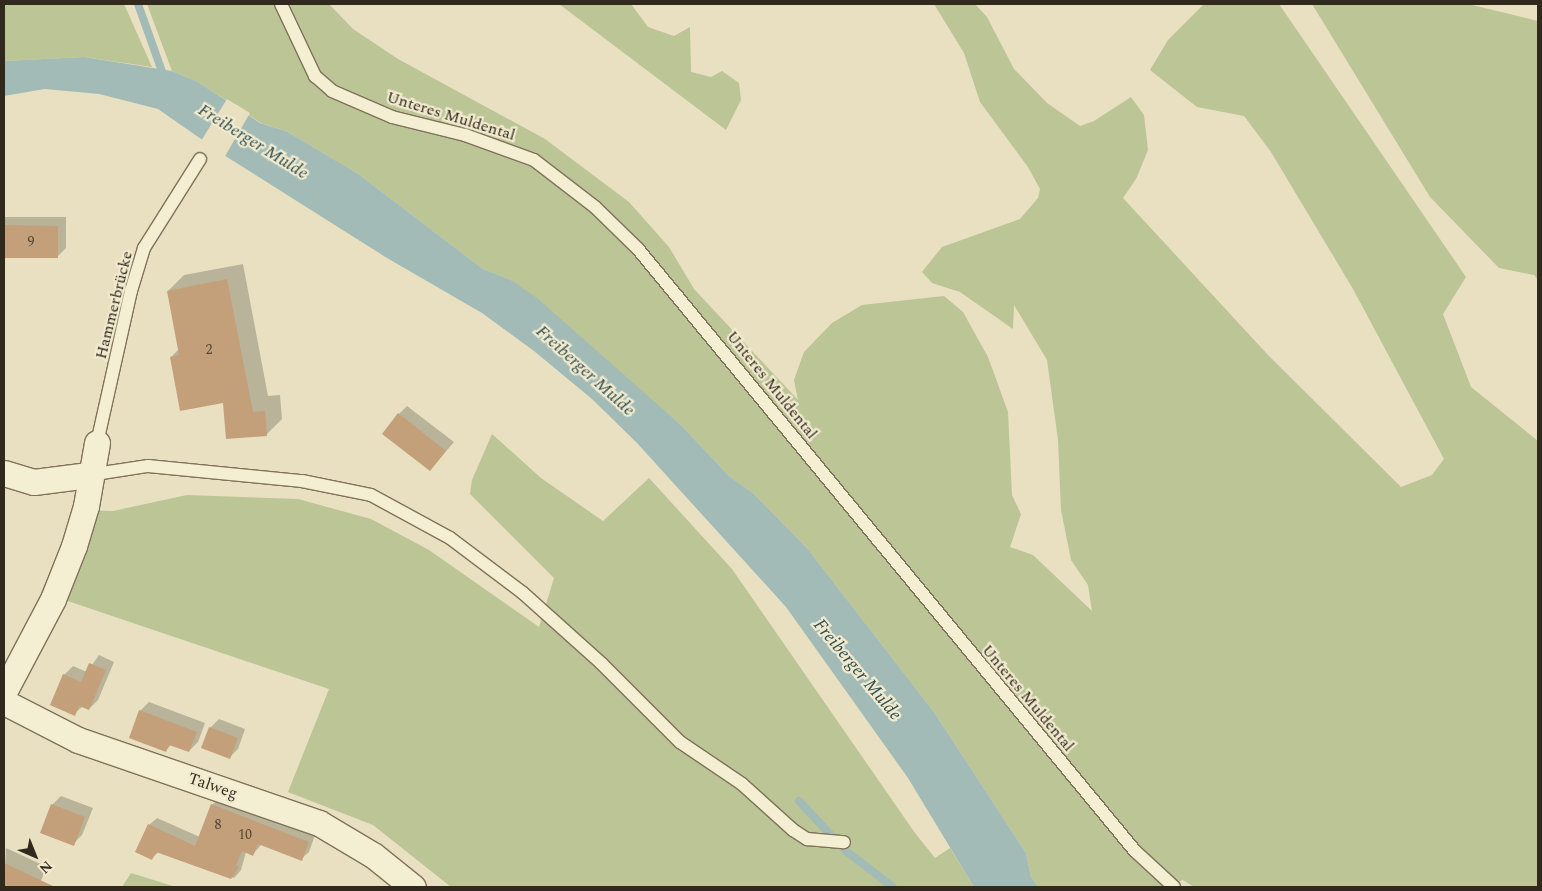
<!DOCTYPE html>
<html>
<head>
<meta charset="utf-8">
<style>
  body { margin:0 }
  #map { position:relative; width:1542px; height:891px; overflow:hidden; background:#e8e0c0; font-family:Spectral,serif }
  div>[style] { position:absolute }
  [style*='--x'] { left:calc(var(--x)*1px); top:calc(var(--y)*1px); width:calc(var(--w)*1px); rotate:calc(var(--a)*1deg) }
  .green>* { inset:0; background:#bbc596 }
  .water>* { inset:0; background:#a3bbb6 }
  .pier>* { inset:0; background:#e8e0c0 }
  .shadow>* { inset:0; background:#0003 }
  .stream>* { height:8px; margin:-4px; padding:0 4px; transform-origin:4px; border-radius:4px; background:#a3bbb6 }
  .building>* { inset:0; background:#c39f7a }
  .roads { filter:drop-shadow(1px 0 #80725a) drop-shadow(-1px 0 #80725a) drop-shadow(0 1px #80725a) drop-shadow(0 -1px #80725a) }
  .service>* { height:12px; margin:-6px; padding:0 6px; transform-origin:6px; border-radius:6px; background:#f4eed2 }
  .minor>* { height:25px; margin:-12.5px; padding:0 12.5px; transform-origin:12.5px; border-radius:12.5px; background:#f4eed2 }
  span { translate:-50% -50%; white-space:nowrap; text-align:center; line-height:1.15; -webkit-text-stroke:4.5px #f1eacf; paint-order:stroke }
  .number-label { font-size:14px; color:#564634 }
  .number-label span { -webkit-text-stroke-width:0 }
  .street-label { font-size:16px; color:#31291d }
  .water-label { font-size:18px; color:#2e4e4f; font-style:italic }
  .frame { position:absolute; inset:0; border:5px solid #31291d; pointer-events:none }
  .north { position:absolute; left:10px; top:831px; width:50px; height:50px; -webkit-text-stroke:4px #f1eacf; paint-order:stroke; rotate:136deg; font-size:14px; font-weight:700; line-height:20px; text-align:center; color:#31291d }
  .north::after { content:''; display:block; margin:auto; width:18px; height:22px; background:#31291d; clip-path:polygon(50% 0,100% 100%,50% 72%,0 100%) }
</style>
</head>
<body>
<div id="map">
  <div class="green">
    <div style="clip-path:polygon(4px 4px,124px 4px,152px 67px,84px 57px,4px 61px)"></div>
    <div style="clip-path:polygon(147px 4px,329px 4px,353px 29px,398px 59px,545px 139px,629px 202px,669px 247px,694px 289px,798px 400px,794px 380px,804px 352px,832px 323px,862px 305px,944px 296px,963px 312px,988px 357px,1008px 412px,1012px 495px,1021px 514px,1010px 547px,1033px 555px,1092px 611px,1088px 585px,1071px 560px,1061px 510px,1058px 440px,1047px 360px,1014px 305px,1013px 329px,960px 292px,932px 283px,922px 272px,942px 247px,1020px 219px,1038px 198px,1040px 189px,1028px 167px,980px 102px,964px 53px,934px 4px,975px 4px,987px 17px,1014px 69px,1047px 103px,1080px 126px,1094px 121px,1131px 97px,1144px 115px,1148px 150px,1136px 179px,1123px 198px,1268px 355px,1401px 487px,1432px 475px,1444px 459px,1353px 289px,1271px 152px,1244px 116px,1197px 107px,1150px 70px,1168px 40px,1204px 4px,1279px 4px,1466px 277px,1443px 314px,1471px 387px,1538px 441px,1538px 887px,1194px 887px,1183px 880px,1165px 887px,1038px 887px,1031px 877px,1026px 853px,934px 712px,807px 548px,753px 493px,729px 476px,682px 426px,511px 280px,483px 269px,357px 173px,286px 131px,261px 123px,198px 82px,172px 71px)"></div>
    <div style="clip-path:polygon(559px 4px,631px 4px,648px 27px,674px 36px,690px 27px,691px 72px,711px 77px,722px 71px,739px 83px,741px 100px,726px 130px)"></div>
    <div style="clip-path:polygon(1312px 4px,1468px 4px,1538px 21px,1538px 280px,1534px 275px,1499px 268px,1430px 197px)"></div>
    <div style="clip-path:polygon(492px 434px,541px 478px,603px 521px,649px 478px,732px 569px,915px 833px,935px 858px,950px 848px,974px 887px,451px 887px,373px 825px,288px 792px,329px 689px,41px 592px,79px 510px,113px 511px,187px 495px,298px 499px,371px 519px,429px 550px,539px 627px,554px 578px,470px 494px,472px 480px)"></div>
    <div style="clip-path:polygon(131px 873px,176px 887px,122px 887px)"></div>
  </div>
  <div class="water">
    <div style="clip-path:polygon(84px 57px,172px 71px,198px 82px,260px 123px,286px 131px,357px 173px,483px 269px,511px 280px,537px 298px,682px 426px,729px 476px,753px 493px,807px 548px,934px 712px,1026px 853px,1031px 877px,1038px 887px,974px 887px,908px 778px,786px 607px,637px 443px,592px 399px,534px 351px,482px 313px,387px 258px,227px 157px,158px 109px,99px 94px,45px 89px,4px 96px,4px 61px)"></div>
  </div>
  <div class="pier">
    <div style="clip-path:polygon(227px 99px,250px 113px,224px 158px,201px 141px)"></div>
  </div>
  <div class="shadow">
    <div style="clip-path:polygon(4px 217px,66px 217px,66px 248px,57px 257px,4px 257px)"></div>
    <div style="clip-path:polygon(243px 264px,268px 396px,280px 395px,282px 419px,266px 435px,171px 357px,179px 349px,168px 291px,184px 275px)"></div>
    <div style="clip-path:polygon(407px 406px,454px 442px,430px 470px,399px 414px)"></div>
    <div style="clip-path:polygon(99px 655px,114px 662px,98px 700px,89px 709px,83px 706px,74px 714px,64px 675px,73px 666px,87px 672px)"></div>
    <div style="clip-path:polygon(149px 702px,205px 723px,198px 742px,189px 751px,172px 744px,166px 750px,140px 711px)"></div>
    <div style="clip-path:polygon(219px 719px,245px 729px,238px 749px,230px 757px,210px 728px)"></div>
    <div style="clip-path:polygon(61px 796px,93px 808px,82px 835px,73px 844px,52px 805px)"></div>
    <div style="clip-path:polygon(220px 797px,315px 835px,309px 852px,301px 859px,262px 844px,253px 854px,246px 852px,241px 870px,234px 878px,159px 852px,152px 858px,149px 825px,157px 818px,200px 837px,212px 805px)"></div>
    <div style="clip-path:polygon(6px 848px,47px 867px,38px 887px,4px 887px)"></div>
  </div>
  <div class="stream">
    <div style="--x:138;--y:4;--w:77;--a:70.4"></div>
    <div style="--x:799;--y:801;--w:69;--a:46.8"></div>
    <div style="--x:846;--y:851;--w:59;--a:37.5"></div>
  </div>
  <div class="building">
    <div style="clip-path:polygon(4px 225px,58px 226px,58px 258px,4px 258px)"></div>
    <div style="clip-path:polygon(227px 279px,253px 412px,265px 411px,267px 436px,226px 439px,223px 403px,180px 411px,170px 357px,179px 355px,167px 291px)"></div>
    <div style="clip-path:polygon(398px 413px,446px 451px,430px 471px,382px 434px)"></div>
    <div style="clip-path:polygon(89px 663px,106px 670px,89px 710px,79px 706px,75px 716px,50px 705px,63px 674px,81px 682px)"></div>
    <div style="clip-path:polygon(139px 710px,197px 732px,189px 752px,169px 745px,166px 752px,129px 738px)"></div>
    <div style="clip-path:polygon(209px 727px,238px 738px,230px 759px,201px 748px)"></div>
    <div style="clip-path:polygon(51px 804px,85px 817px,74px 846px,40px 833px)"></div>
    <div style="clip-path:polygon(211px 804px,309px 842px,302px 861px,258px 844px,253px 856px,242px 851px,236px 865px,239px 867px,231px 879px,156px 852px,152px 860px,135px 852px,148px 824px,195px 846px)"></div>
    <div style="clip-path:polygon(4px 863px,55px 887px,4px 887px)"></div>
  </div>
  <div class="roads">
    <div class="service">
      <div style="--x:281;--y:4;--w:80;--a:64.7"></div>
      <div style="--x:315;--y:76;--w:23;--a:41"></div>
      <div style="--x:332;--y:91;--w:65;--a:23.4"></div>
      <div style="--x:392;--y:117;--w:75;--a:13.9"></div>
      <div style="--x:465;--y:135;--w:73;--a:19.9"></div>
      <div style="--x:534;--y:160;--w:77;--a:37.6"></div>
      <div style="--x:595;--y:207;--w:60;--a:44.3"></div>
      <div style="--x:638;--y:249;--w:781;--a:50.46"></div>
      <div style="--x:1135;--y:851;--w:53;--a:42.7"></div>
      <div style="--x:97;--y:443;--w:156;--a:-77.4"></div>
      <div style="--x:131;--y:291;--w:45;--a:-73.2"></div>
      <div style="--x:144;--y:248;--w:105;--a:-57.8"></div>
      <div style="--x:89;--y:475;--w:60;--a:-8.7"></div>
      <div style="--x:148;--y:466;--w:155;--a:5.6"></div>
      <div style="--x:302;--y:481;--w:70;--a:11.5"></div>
      <div style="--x:371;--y:495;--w:90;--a:28.6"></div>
      <div style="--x:450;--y:538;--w:91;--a:37"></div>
      <div style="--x:523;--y:593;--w:105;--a:41.9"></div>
      <div style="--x:601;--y:663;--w:112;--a:45"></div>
      <div style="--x:680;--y:742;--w:75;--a:34.1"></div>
      <div style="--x:742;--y:784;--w:69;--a:42"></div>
      <div style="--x:793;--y:830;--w:17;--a:33"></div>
      <div style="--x:807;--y:839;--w:37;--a:5"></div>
    </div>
    <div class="minor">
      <div style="--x:4;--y:473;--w:31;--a:17"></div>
      <div style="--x:34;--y:482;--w:55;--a:-7.3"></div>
      <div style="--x:4;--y:692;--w:105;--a:-62.2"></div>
      <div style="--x:53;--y:599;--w:57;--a:-68.4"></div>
      <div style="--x:74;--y:546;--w:42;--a:-73.3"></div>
      <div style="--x:86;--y:506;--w:64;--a:-80.1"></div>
      <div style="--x:4;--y:702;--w:83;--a:27.2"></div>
      <div style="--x:78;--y:740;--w:255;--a:19"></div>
      <div style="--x:319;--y:823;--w:63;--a:30.7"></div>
      <div style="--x:373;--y:855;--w:51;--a:38.7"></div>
    </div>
  </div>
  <div class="number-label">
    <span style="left:31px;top:242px">9</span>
    <span style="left:209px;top:350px">2</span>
    <span style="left:218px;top:825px">8</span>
    <span style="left:245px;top:835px">10</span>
  </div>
  <div class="street-label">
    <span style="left:451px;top:116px;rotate:17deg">Unteres Muldental</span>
    <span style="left:114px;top:305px;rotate:-76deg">Hammerbrücke</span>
    <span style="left:772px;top:385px;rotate:51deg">Unteres Muldental</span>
    <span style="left:1028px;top:698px;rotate:50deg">Unteres Muldental</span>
    <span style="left:213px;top:786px;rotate:19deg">Talweg</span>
  </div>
  <div class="water-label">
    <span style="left:253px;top:142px;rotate:32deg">Freiberger Mulde</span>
    <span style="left:585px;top:371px;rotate:42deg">Freiberger Mulde</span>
    <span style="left:857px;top:670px;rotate:50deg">Freiberger Mulde</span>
  </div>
  <div class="frame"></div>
  <div class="north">N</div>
</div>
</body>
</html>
